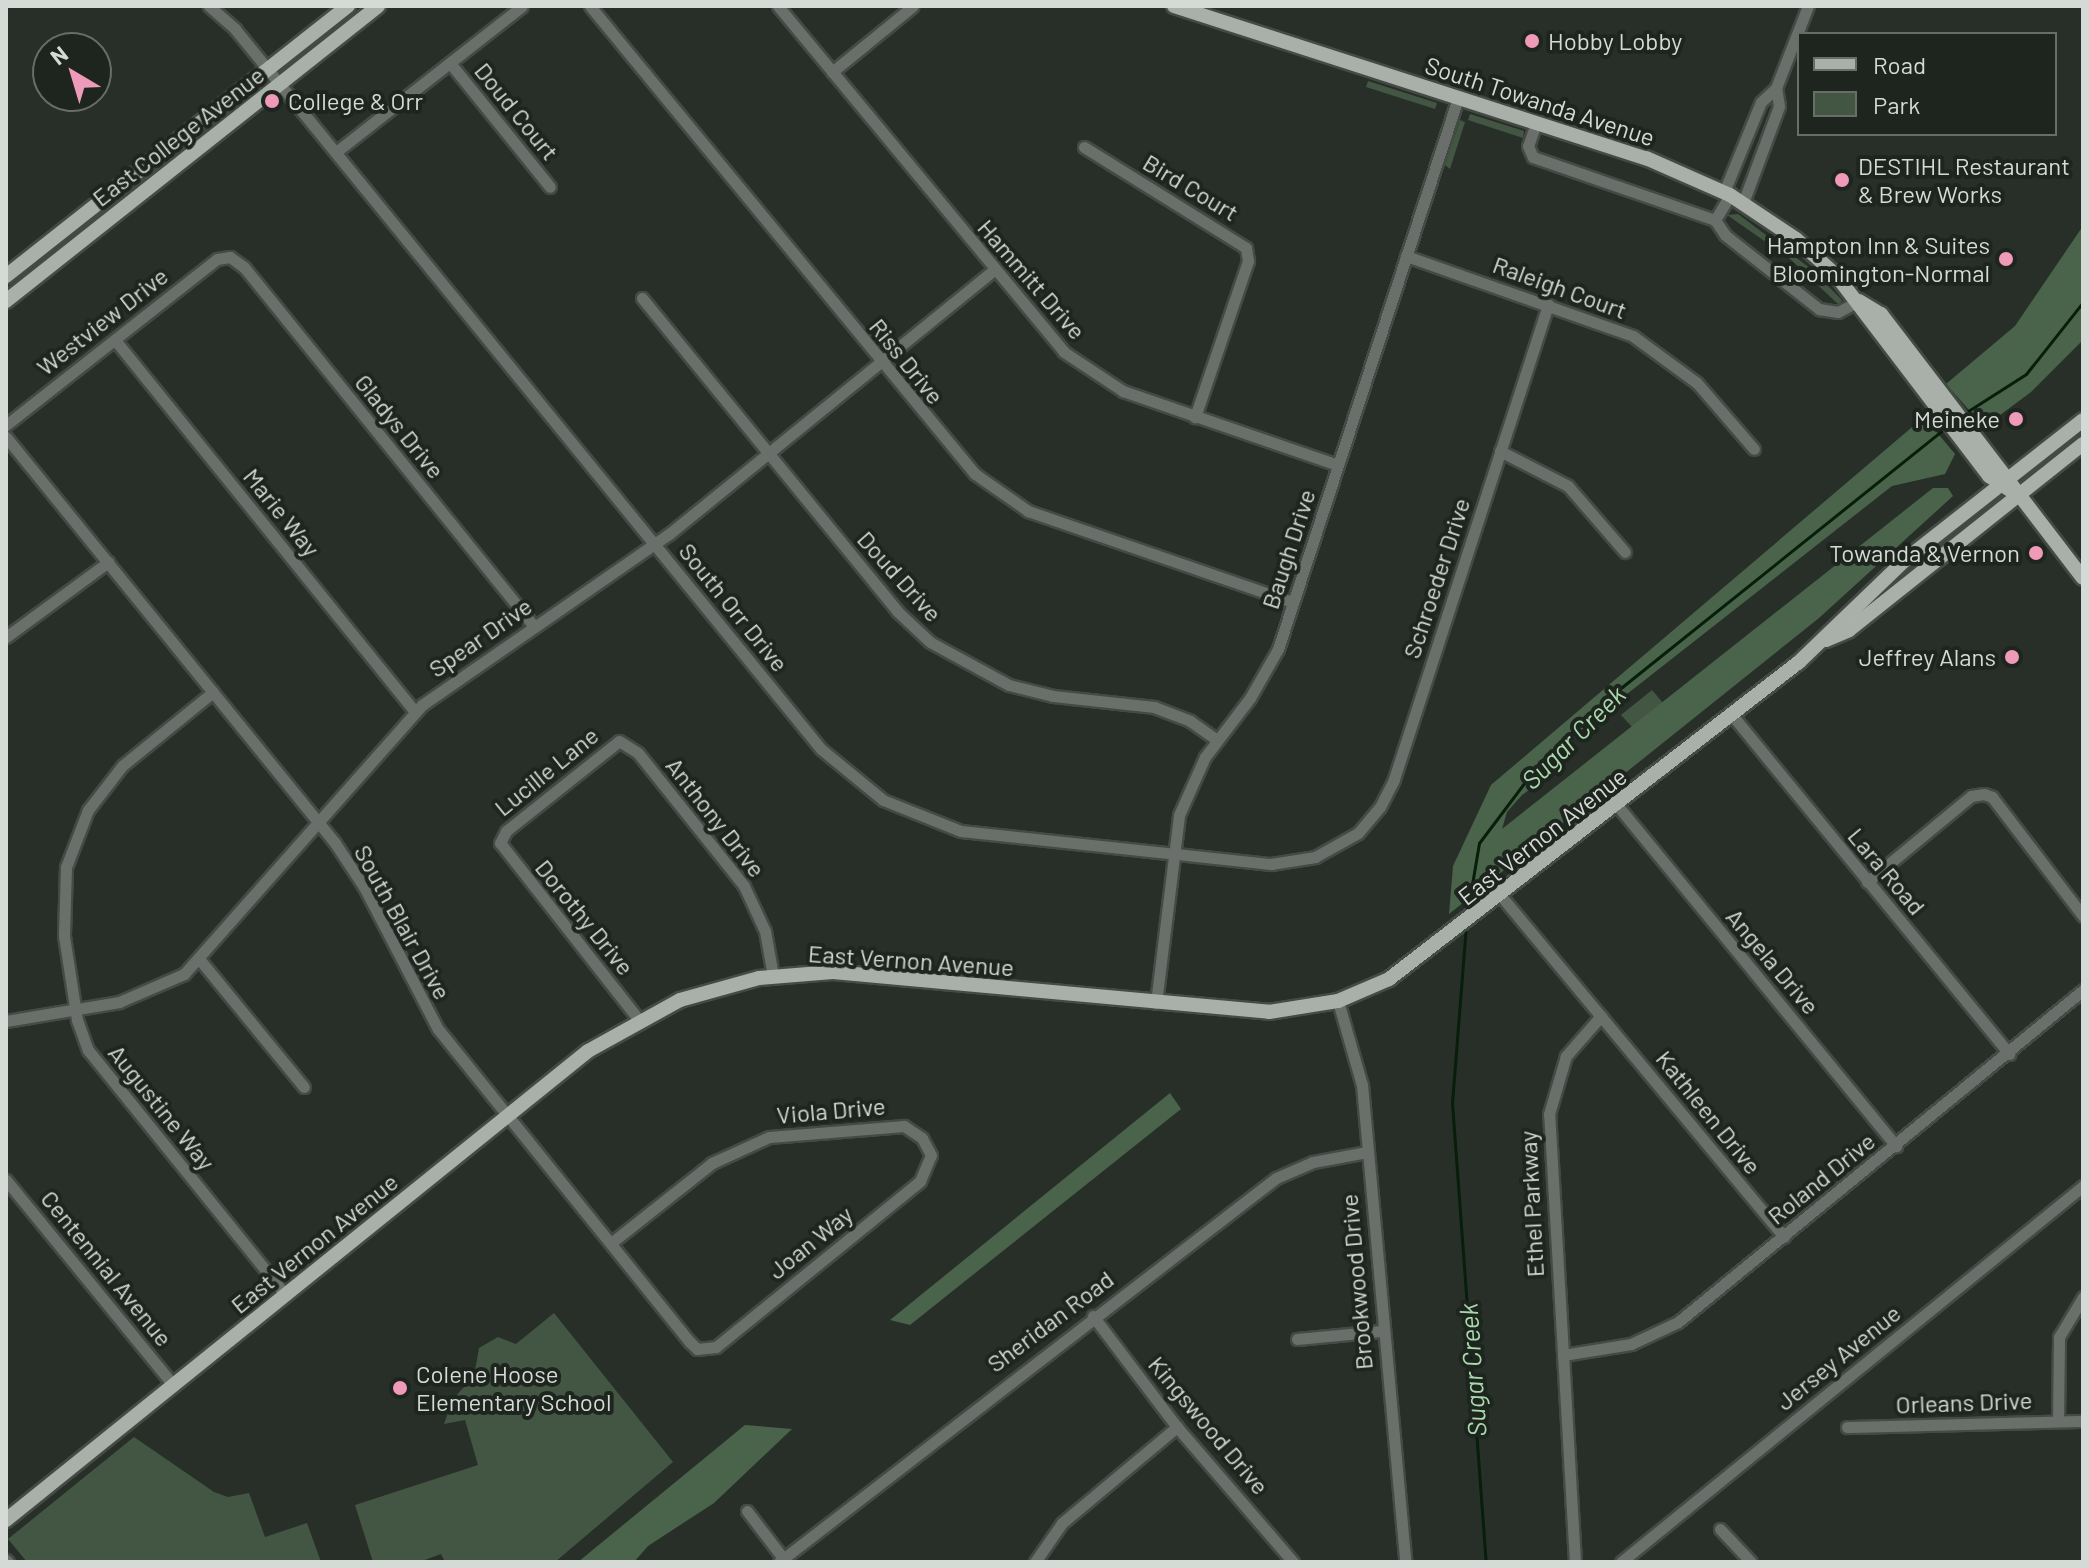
<!DOCTYPE html>
<html>
<head>
<meta charset="utf-8">
<style>
  body { margin:0 }
  #map { position:relative; width:2089px; height:1568px; overflow:hidden; background:#282f28; font-family:Barlow,sans-serif }
  div>[style] { position:absolute }
  [style*='--x'] { left:calc(var(--x)*1px); top:calc(var(--y)*1px); width:calc(var(--w)*1px); rotate:calc(var(--a)*1deg) }
  .green>* { inset:0; background:#425643 }
  .forest>* { inset:0; background:#4a644c }
  .stream>* { height:3px; margin:-1.5px; padding:0 1.5px; transform-origin:1.5px; border-radius:1.5px; background:#061e0a }
  .roads { filter:drop-shadow(2px 0 #444a44) drop-shadow(-2px 0 #444a44) drop-shadow(0 2px #444a44) drop-shadow(0 -2px #444a44) }
  .minor>* { height:11px; margin:-5.5px; padding:0 5.5px; transform-origin:5.5px; border-radius:5.5px; background:#6b6f6b }
  .major>* { height:14px; margin:-7px; padding:0 7px; transform-origin:7px; border-radius:7px; background:#a9b0aa }
  .dots>* { width:22px; height:22px; translate:-50% -50%; box-sizing:border-box; border:4px solid #1e251f; border-radius:50% }
  span { translate:-50% -50%; white-space:nowrap; text-align:center; line-height:1.15; -webkit-text-stroke:8px #1e251f; paint-order:stroke }
  .poi-label { font-size:24px; color:#d6dad6 }
  .left { translate:0 -50%; text-align:left }
  .right { translate:-100% -50%; text-align:right }
  .street-label { font-size:24px; color:#d6dad6 }
  .water-label { font-size:26px; color:#a9d9ac; font-style:italic }
  .frame { position:absolute; inset:0; border:8px solid #d6dad6; pointer-events:none }
  .legend { position:absolute; left:1797px; top:32px; width:260px; height:104px; box-sizing:border-box; background:#1e251f; border:2px solid #686d68; margin:0; padding:10px 14px; list-style:none; font-size:24px; color:#d6dad6 }
  .legend li { display:flex; align-items:center; gap:16px; height:40px }
  .legend b { width:40px; border:2px solid #686d68 }
  .north { position:absolute; left:32px; top:32px; width:80px; height:80px; box-sizing:border-box; background:#1e251f; border:2px solid #686d68; border-radius:50%; rotate:322deg; font-size:22px; font-weight:700; line-height:32px; text-align:center; color:#d6dad6 }
  .north::after { content:''; display:block; margin:auto; width:28px; height:36px; background:#ef9ab9; clip-path:polygon(50% 0,100% 100%,50% 72%,0 100%) }
</style>
</head>
<body>
<div id="map">
  <div class="green">
    <div style="clip-path:polygon(1368px 81px,1437px 103px,1435px 109px,1366px 87px)"></div>
    <div style="clip-path:polygon(1470px 114px,1524px 131px,1523px 138px,1468px 120px)"></div>
    <div style="clip-path:polygon(1460px 120px,1465px 122px,1450px 169px,1445px 165px)"></div>
    <div style="clip-path:polygon(172px 154px,164px 167px,35px 264px,53px 246px)"></div>
    <div style="clip-path:polygon(1738px 214px,1810px 268px,1842px 300px,1839px 305px,1789px 258px,1727px 215px)"></div>
    <div style="clip-path:polygon(1652px 690px,1663px 703px,1632px 727px,1621px 715px)"></div>
    <div style="clip-path:polygon(554px 1313px,673px 1462px,555px 1562px,445px 1562px,441px 1554px,419px 1562px,373px 1562px,355px 1505px,478px 1465px,465px 1420px,444px 1424px,453px 1399px,474px 1376px,479px 1348px,498px 1337px,516px 1344px)"></div>
    <div style="clip-path:polygon(134px 1437px,214px 1492px,228px 1497px,249px 1493px,265px 1537px,307px 1523px,321px 1562px,27px 1562px,8px 1539px)"></div>
  </div>
  <div class="forest">
    <div style="clip-path:polygon(2083px 226px,2083px 340px,2031px 392px,1984px 427px,1946px 384px,2015px 326px)"></div>
    <div style="clip-path:polygon(1924px 417px,1955px 454px,1945px 474px,1892px 486px,1576px 734px,1561px 767px,1522px 795px,1507px 812px,1502px 829px,1933px 488px,1948px 488px,1953px 496px,1819px 618px,1449px 914px,1453px 866px,1491px 785px)"></div>
    <div style="clip-path:polygon(1170px 1093px,1181px 1109px,910px 1325px,890px 1320px)"></div>
    <div style="clip-path:polygon(745px 1425px,792px 1429px,714px 1503px,648px 1546px,634px 1562px,578px 1562px)"></div>
  </div>
  <div class="stream">
    <div style="--x:1965;--y:413;--w:72;--a:-32.6"></div>
    <div style="--x:2026;--y:374;--w:92;--a:-51.6"></div>
    <div style="--x:1467;--y:914;--w:72;--a:-80.4"></div>
    <div style="--x:1479;--y:843;--w:101;--a:-53"></div>
    <div style="--x:1540;--y:762;--w:98;--a:-42.9"></div>
    <div style="--x:1612;--y:695;--w:428;--a:-38.7"></div>
    <div style="--x:1466;--y:925;--w:179;--a:94.5"></div>
    <div style="--x:1452;--y:1103;--w:460;--a:85.8"></div>
  </div>
  <div class="roads">
    <div class="minor">
      <div style="--x:209;--y:6;--w:35;--a:41"></div>
      <div style="--x:235;--y:29;--w:928;--a:50.86"></div>
      <div style="--x:821;--y:749;--w:80;--a:39.4"></div>
      <div style="--x:883;--y:800;--w:84;--a:21.7"></div>
      <div style="--x:961;--y:831;--w:312;--a:6.1"></div>
      <div style="--x:1271;--y:864;--w:45;--a:-9"></div>
      <div style="--x:1315;--y:857;--w:49;--a:-29.2"></div>
      <div style="--x:1358;--y:833;--w:34;--a:-50"></div>
      <div style="--x:1380;--y:807;--w:31;--a:-63"></div>
      <div style="--x:1394;--y:779;--w:499;--a:-72"></div>
      <div style="--x:590;--y:6;--w:606;--a:50.56"></div>
      <div style="--x:975;--y:474;--w:65;--a:34.9"></div>
      <div style="--x:1028;--y:511;--w:279;--a:19"></div>
      <div style="--x:778;--y:6;--w:449;--a:50.4"></div>
      <div style="--x:1064;--y:352;--w:71;--a:33.5"></div>
      <div style="--x:1123;--y:391;--w:227;--a:19"></div>
      <div style="--x:450;--y:63;--w:159;--a:51.1"></div>
      <div style="--x:832;--y:72;--w:104;--a:-39.2"></div>
      <div style="--x:1536;--y:123;--w:24;--a:109"></div>
      <div style="--x:1528;--y:146;--w:12;--a:66"></div>
      <div style="--x:1533;--y:157;--w:193;--a:19.1"></div>
      <div style="--x:1715;--y:220;--w:18;--a:56"></div>
      <div style="--x:1725;--y:235;--w:120;--a:38.2"></div>
      <div style="--x:1819;--y:309;--w:19;--a:9"></div>
      <div style="--x:1838;--y:312;--w:24;--a:-28"></div>
      <div style="--x:1084;--y:147;--w:191;--a:31.9"></div>
      <div style="--x:1246;--y:248;--w:13;--a:81"></div>
      <div style="--x:1248;--y:261;--w:165;--a:108.8"></div>
      <div style="--x:336;--y:152;--w:236;--a:-38.1"></div>
      <div style="--x:1724;--y:192;--w:97;--a:-67.7"></div>
      <div style="--x:1761;--y:102;--w:21;--a:-43"></div>
      <div style="--x:1776;--y:88;--w:88;--a:-68.7"></div>
      <div style="--x:1743;--y:203;--w:103;--a:-69.6"></div>
      <div style="--x:1779;--y:106;--w:18;--a:-99"></div>
      <div style="--x:1715;--y:220;--w:29;--a:-59"></div>
      <div style="--x:1406;--y:256;--w:241;--a:19.4"></div>
      <div style="--x:1633;--y:336;--w:79;--a:36.3"></div>
      <div style="--x:1697;--y:383;--w:87;--a:49.2"></div>
      <div style="--x:642;--y:298;--w:404;--a:50.8"></div>
      <div style="--x:897;--y:611;--w:45;--a:43.2"></div>
      <div style="--x:930;--y:642;--w:90;--a:28.6"></div>
      <div style="--x:1009;--y:685;--w:45;--a:14"></div>
      <div style="--x:1053;--y:696;--w:102;--a:6.2"></div>
      <div style="--x:1154;--y:707;--w:39;--a:21"></div>
      <div style="--x:1190;--y:721;--w:33;--a:35"></div>
      <div style="--x:115;--y:340;--w:478;--a:51.1"></div>
      <div style="--x:6;--y:425;--w:268;--a:-38.2"></div>
      <div style="--x:217;--y:259;--w:13;--a:-9"></div>
      <div style="--x:230;--y:257;--w:17;--a:36"></div>
      <div style="--x:244;--y:267;--w:462;--a:51.1"></div>
      <div style="--x:6;--y:437;--w:523;--a:50.98"></div>
      <div style="--x:335;--y:843;--w:53;--a:56.6"></div>
      <div style="--x:364;--y:887;--w:160;--a:62.5"></div>
      <div style="--x:438;--y:1029;--w:402;--a:51.2"></div>
      <div style="--x:690;--y:1342;--w:10;--a:45"></div>
      <div style="--x:697;--y:1349;--w:19;--a:-6"></div>
      <div style="--x:716;--y:1347;--w:263;--a:-39.1"></div>
      <div style="--x:920;--y:1181;--w:28;--a:-67"></div>
      <div style="--x:931;--y:1155;--w:19;--a:-118"></div>
      <div style="--x:922;--y:1138;--w:22;--a:-146"></div>
      <div style="--x:904;--y:1126;--w:135;--a:175.3"></div>
      <div style="--x:769;--y:1137;--w:63;--a:155.5"></div>
      <div style="--x:712;--y:1163;--w:129;--a:141.6"></div>
      <div style="--x:1500;--y:451;--w:76;--a:27.2"></div>
      <div style="--x:1568;--y:486;--w:87;--a:49.2"></div>
      <div style="--x:6;--y:637;--w:127;--a:-36.3"></div>
      <div style="--x:213;--y:692;--w:117;--a:140.9"></div>
      <div style="--x:122;--y:766;--w:56;--a:127.7"></div>
      <div style="--x:88;--y:810;--w:61;--a:111.1"></div>
      <div style="--x:66;--y:867;--w:69;--a:91.7"></div>
      <div style="--x:64;--y:936;--w:85;--a:81.2"></div>
      <div style="--x:77;--y:1020;--w:32;--a:70"></div>
      <div style="--x:88;--y:1050;--w:314;--a:51.1"></div>
      <div style="--x:1732;--y:715;--w:438;--a:50.7"></div>
      <div style="--x:1617;--y:805;--w:441;--a:50.7"></div>
      <div style="--x:1867;--y:882;--w:135;--a:-39.6"></div>
      <div style="--x:1971;--y:796;--w:13;--a:-9"></div>
      <div style="--x:1984;--y:794;--w:9;--a:21"></div>
      <div style="--x:1992;--y:797;--w:150;--a:52.6"></div>
      <div style="--x:1501;--y:896;--w:443;--a:50.3"></div>
      <div style="--x:200;--y:960;--w:164;--a:50.7"></div>
      <div style="--x:1338;--y:1001;--w:87;--a:74.1"></div>
      <div style="--x:1362;--y:1085;--w:479;--a:84.8"></div>
      <div style="--x:1156;--y:1003;--w:189;--a:-83"></div>
      <div style="--x:1179;--y:815;--w:64;--a:-65.9"></div>
      <div style="--x:1205;--y:757;--w:74;--a:-52.7"></div>
      <div style="--x:1250;--y:698;--w:56;--a:-60.3"></div>
      <div style="--x:1278;--y:649;--w:580;--a:-71.91"></div>
      <div style="--x:639;--y:1020;--w:225;--a:-128.1"></div>
      <div style="--x:500;--y:843;--w:13;--a:-63"></div>
      <div style="--x:506;--y:831;--w:144;--a:-38.5"></div>
      <div style="--x:619;--y:741;--w:22;--a:32"></div>
      <div style="--x:638;--y:753;--w:170;--a:51.4"></div>
      <div style="--x:744;--y:886;--w:50;--a:65"></div>
      <div style="--x:765;--y:931;--w:46;--a:79.9"></div>
      <div style="--x:6;--y:1021;--w:115;--a:-9.5"></div>
      <div style="--x:119;--y:1002;--w:71;--a:-23.3"></div>
      <div style="--x:184;--y:974;--w:359;--a:-48.5"></div>
      <div style="--x:422;--y:705;--w:300;--a:-34.7"></div>
      <div style="--x:669;--y:534;--w:417;--a:-39.1"></div>
      <div style="--x:6;--y:1180;--w:264;--a:50.8"></div>
      <div style="--x:1093;--y:1316;--w:139;--a:52.9"></div>
      <div style="--x:1177;--y:1427;--w:178;--a:49.3"></div>
      <div style="--x:1297;--y:1339;--w:84;--a:-5.4"></div>
      <div style="--x:1563;--y:1355;--w:69;--a:-9.2"></div>
      <div style="--x:1631;--y:1344;--w:52;--a:-25.1"></div>
      <div style="--x:1678;--y:1322;--w:524;--a:-39.34"></div>
      <div style="--x:2058;--y:1421;--w:84;--a:-89.3"></div>
      <div style="--x:2059;--y:1337;--w:47;--a:-59"></div>
      <div style="--x:1847;--y:1427;--w:236;--a:-1.5"></div>
      <div style="--x:747;--y:1511;--w:64;--a:52.6"></div>
      <div style="--x:1720;--y:1529;--w:45;--a:46.8"></div>
      <div style="--x:6;--y:1560;--w:3;--a:45"></div>
      <div style="--x:779;--y:1562;--w:628;--a:-37.69"></div>
      <div style="--x:1276;--y:1178;--w:40;--a:-23.4"></div>
      <div style="--x:1313;--y:1162;--w:55;--a:-10.5"></div>
      <div style="--x:1035;--y:1562;--w:47;--a:-55.3"></div>
      <div style="--x:1062;--y:1523;--w:150;--a:-39.9"></div>
      <div style="--x:1575;--y:1562;--w:449;--a:-93.3"></div>
      <div style="--x:1549;--y:1114;--w:60;--a:-73.7"></div>
      <div style="--x:1566;--y:1056;--w:53;--a:-48.8"></div>
      <div style="--x:1621;--y:1562;--w:596;--a:-39.14"></div>
    </div>
    <div class="major">
      <div style="--x:1174;--y:6;--w:496;--a:17.9"></div>
      <div style="--x:1646;--y:158;--w:92;--a:23.8"></div>
      <div style="--x:1730;--y:195;--w:79;--a:33.7"></div>
      <div style="--x:1796;--y:239;--w:54;--a:42"></div>
      <div style="--x:1836;--y:275;--w:253;--a:52.7"></div>
      <div style="--x:1989;--y:476;--w:34;--a:34"></div>
      <div style="--x:6;--y:276;--w:436;--a:-38.3"></div>
      <div style="--x:6;--y:301;--w:475;--a:-38.4"></div>
      <div style="--x:1859;--y:301;--w:26;--a:31"></div>
      <div style="--x:1881;--y:314;--w:332;--a:52.6"></div>
      <div style="--x:1826;--y:640;--w:25;--a:-23"></div>
      <div style="--x:1849;--y:630;--w:299;--a:-38.5"></div>
      <div style="--x:6;--y:1520;--w:747;--a:-38.86"></div>
      <div style="--x:588;--y:1051;--w:105;--a:-29"></div>
      <div style="--x:680;--y:1000;--w:82;--a:-15.6"></div>
      <div style="--x:759;--y:978;--w:74;--a:-4.6"></div>
      <div style="--x:833;--y:972;--w:438;--a:5.2"></div>
      <div style="--x:1269;--y:1012;--w:70;--a:-9.1"></div>
      <div style="--x:1338;--y:1001;--w:56;--a:-23.3"></div>
      <div style="--x:1389;--y:979;--w:518;--a:-37.71"></div>
      <div style="--x:1799;--y:662;--w:147;--a:-43.9"></div>
      <div style="--x:1905;--y:560;--w:226;--a:-38.2"></div>
    </div>
  </div>
  <div class="dots">
    <div style="left:1532px;top:41px;background:#ef9ab9"></div>
    <div style="left:272px;top:101px;background:#ef9ab9"></div>
    <div style="left:1842px;top:180px;background:#ef9ab9"></div>
    <div style="left:2006px;top:259px;background:#ef9ab9"></div>
    <div style="left:2016px;top:419px;background:#ef9ab9"></div>
    <div style="left:2036px;top:553px;background:#ef9ab9"></div>
    <div style="left:2012px;top:657px;background:#ef9ab9"></div>
    <div style="left:400px;top:1388px;background:#ef9ab9"></div>
  </div>
  <div class="poi-label">
    <span class="left" style="left:1548px;top:41px">Hobby Lobby</span>
    <span class="left" style="left:288px;top:101px">College &amp; Orr</span>
    <span class="left" style="left:1858px;top:180px">DESTIHL Restaurant<br>&amp; Brew Works</span>
    <span class="right" style="left:1990px;top:259px">Hampton Inn &amp; Suites<br>Bloomington-Normal</span>
    <span class="right" style="left:2000px;top:419px">Meineke</span>
    <span class="right" style="left:2020px;top:553px">Towanda &amp; Vernon</span>
    <span class="right" style="left:1996px;top:657px">Jeffrey Alans</span>
    <span class="left" style="left:416px;top:1388px">Colene Hoose<br>Elementary School</span>
  </div>
  <div class="street-label">
    <span style="left:1540px;top:101px;rotate:18deg">South Towanda Avenue</span>
    <span style="left:517px;top:111px;rotate:51deg">Doud Court</span>
    <span style="left:178px;top:136px;rotate:-38deg">East College Avenue</span>
    <span style="left:1191px;top:187px;rotate:31deg">Bird Court</span>
    <span style="left:1032px;top:279px;rotate:49deg">Hammitt Drive</span>
    <span style="left:1560px;top:287px;rotate:20deg">Raleigh Court</span>
    <span style="left:102px;top:321px;rotate:-38deg">Westview Drive</span>
    <span style="left:907px;top:361px;rotate:51deg">Riss Drive</span>
    <span style="left:400px;top:426px;rotate:51deg">Gladys Drive</span>
    <span style="left:282px;top:512px;rotate:51deg">Marie Way</span>
    <span style="left:1288px;top:549px;rotate:-72deg">Baugh Drive</span>
    <span style="left:900px;top:576px;rotate:48deg">Doud Drive</span>
    <span style="left:1436px;top:578px;rotate:-72deg">Schroeder Drive</span>
    <span style="left:734px;top:607px;rotate:51deg">South Orr Drive</span>
    <span style="left:480px;top:637px;rotate:-35deg">Spear Drive</span>
    <span style="left:546px;top:771px;rotate:-39deg">Lucille Lane</span>
    <span style="left:716px;top:817px;rotate:52deg">Anthony Drive</span>
    <span style="left:1542px;top:836px;rotate:-38deg">East Vernon Avenue</span>
    <span style="left:1887px;top:871px;rotate:50deg">Lara Road</span>
    <span style="left:585px;top:917px;rotate:51deg">Dorothy Drive</span>
    <span style="left:403px;top:922px;rotate:61deg">South Blair Drive</span>
    <span style="left:911px;top:960px;rotate:4deg">East Vernon Avenue</span>
    <span style="left:1773px;top:961px;rotate:50deg">Angela Drive</span>
    <span style="left:162px;top:1107px;rotate:51deg">Augustine Way</span>
    <span style="left:831px;top:1110px;rotate:-5deg">Viola Drive</span>
    <span style="left:1709px;top:1112px;rotate:51deg">Kathleen Drive</span>
    <span style="left:1821px;top:1178px;rotate:-39deg">Roland Drive</span>
    <span style="left:1531px;top:1204px;rotate:-93deg">Ethel Parkway</span>
    <span style="left:810px;top:1242px;rotate:-39deg">Joan Way</span>
    <span style="left:314px;top:1243px;rotate:-39deg">East Vernon Avenue</span>
    <span style="left:107px;top:1268px;rotate:51deg">Centennial Avenue</span>
    <span style="left:1356px;top:1282px;rotate:-95deg">Brookwood Drive</span>
    <span style="left:1050px;top:1321px;rotate:-37deg">Sheridan Road</span>
    <span style="left:1838px;top:1357px;rotate:-39deg">Jersey Avenue</span>
    <span style="left:1964px;top:1402px;rotate:-2deg">Orleans Drive</span>
    <span style="left:1209px;top:1425px;rotate:50deg">Kingswood Drive</span>
  </div>
  <div class="water-label">
    <span style="left:1573px;top:737px;rotate:-45deg">Sugar Creek</span>
    <span style="left:1472px;top:1370px;rotate:-94deg">Sugar Creek</span>
  </div>
  <div class="frame"></div>
  <ul class="legend">
  <li><b style="height:10px;background:#a9b0aa"></b>Road</li>
  <li><b style="height:22px;background:#425643"></b>Park</li>
  </ul>
  <div class="north">N</div>
</div>
</body>
</html>
